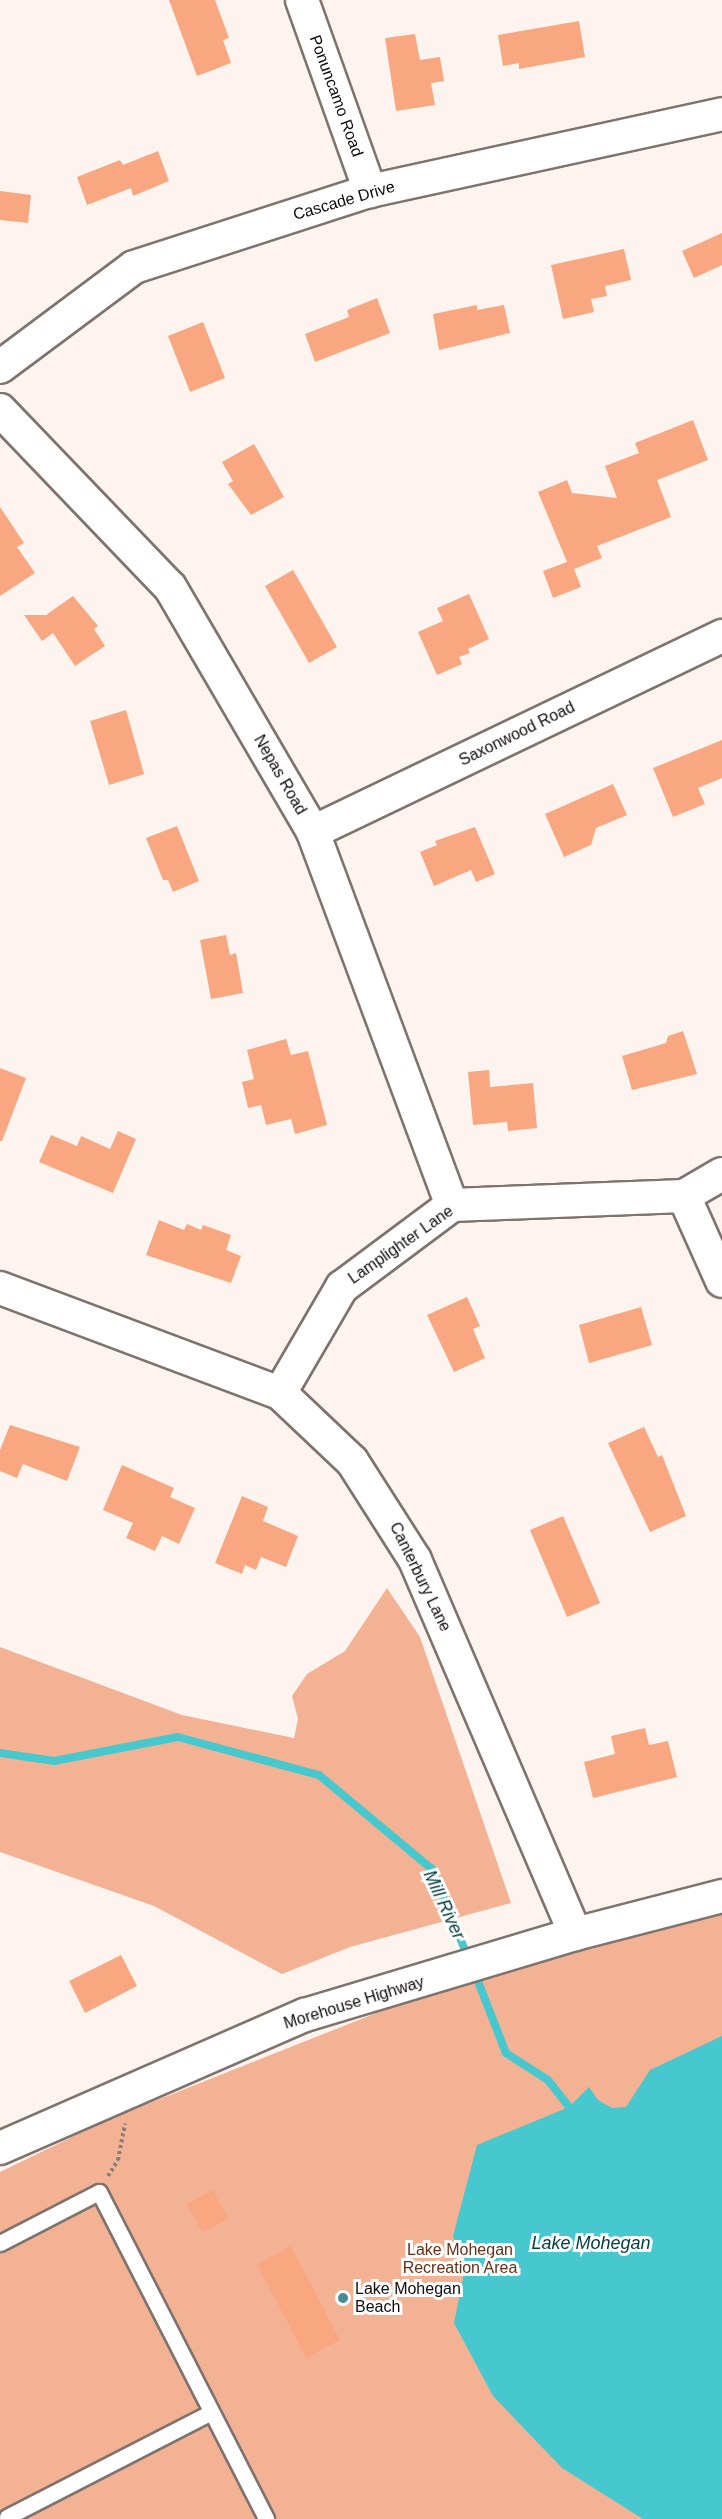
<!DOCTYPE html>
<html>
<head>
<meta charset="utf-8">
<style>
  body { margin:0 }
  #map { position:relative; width:722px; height:2519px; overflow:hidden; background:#fef4ef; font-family:Helvetica,sans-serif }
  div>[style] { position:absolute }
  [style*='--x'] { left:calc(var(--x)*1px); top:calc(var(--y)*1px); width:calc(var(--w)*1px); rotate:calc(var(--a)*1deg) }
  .green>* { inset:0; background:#f4b294 }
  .water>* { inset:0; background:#47c7ce }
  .stream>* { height:8px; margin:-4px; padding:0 4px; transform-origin:4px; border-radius:4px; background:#47c7ce }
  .building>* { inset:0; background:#f9a781 }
  .path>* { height:4px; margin-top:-2px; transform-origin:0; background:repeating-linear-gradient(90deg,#857e7b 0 3px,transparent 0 6px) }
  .roads { filter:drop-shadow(2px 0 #7f736e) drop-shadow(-2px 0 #7f736e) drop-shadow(0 2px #7f736e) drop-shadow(0 -2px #7f736e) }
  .service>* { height:15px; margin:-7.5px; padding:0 7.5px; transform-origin:7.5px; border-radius:7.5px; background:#fff }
  .minor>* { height:32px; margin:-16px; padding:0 16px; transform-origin:16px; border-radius:16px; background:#fff }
  .dots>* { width:16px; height:16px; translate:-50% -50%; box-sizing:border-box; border:3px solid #fff; border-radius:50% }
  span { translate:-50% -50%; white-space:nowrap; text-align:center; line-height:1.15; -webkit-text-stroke:6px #fff; paint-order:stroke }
  .street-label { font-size:16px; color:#0f0b0a }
  .park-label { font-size:16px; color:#643016 }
  .poi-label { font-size:16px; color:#0f0b0a }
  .left { translate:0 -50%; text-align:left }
  .water-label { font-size:18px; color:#003b3e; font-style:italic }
</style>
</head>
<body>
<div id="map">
  <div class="green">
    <div style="clip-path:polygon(387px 1588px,420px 1637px,511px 1903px,350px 1947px,282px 1974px,154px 1906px,0 1852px,0 1647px,182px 1715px,294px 1738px,298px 1719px,292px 1696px,307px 1674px,345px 1651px)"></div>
    <div style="clip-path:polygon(722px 1913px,722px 2519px,0 2519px,0 2172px,107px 2120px,424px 1994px)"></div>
  </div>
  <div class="water">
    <div style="clip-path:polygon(722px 2036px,722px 2519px,643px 2519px,562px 2468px,493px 2396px,454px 2323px,464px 2273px,453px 2236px,477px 2145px,569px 2107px,589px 2087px,598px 2100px,612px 2108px,626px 2107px,650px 2070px)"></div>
  </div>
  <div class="stream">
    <div style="--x:0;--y:1753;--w:55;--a:8.4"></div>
    <div style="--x:54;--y:1761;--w:126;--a:-11"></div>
    <div style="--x:178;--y:1737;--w:146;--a:15.1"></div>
    <div style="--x:319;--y:1775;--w:147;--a:39.8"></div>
    <div style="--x:432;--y:1869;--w:98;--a:67.9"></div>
    <div style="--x:474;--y:1971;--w:88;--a:68.7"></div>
    <div style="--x:506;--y:2053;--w:50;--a:32.7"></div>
    <div style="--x:548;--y:2080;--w:34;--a:52"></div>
  </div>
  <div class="building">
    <div style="clip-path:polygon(169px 0,215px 0,229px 38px,223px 40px,231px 63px,197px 76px)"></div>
    <div style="clip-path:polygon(579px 21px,585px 57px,519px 69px,519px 63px,503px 66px,498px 35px)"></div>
    <div style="clip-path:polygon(415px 34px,420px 60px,440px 57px,444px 81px,431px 83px,435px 105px,396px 111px,385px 38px)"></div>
    <div style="clip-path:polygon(158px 151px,169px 181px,133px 196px,131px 188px,87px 205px,77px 177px,120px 160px,123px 165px)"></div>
    <div style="clip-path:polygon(0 191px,31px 195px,28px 223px,0 220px)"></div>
    <div style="clip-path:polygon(722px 233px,722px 265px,694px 278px,682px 251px)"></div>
    <div style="clip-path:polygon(624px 249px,631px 280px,605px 286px,607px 296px,591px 299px,594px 312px,563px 319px,551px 265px)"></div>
    <div style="clip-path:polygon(377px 298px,390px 333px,315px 362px,305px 334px,349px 317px,347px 310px)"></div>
    <div style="clip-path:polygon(477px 305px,477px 310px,504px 305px,510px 333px,439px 350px,433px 314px)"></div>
    <div style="clip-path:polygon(203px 322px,225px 378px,190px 392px,168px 336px)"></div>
    <div style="clip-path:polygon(693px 420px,708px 460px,657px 480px,671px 517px,597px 546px,602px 558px,574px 569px,581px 587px,553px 598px,543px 571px,567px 562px,538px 492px,567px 480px,572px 493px,617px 498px,605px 466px,639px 453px,635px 443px)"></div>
    <div style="clip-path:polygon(254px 444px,284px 497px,251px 515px,228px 484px,233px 481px,222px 462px)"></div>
    <div style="clip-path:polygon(0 507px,24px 543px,17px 547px,35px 573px,0 596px)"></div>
    <div style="clip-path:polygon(293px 570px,337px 647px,309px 663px,265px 586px)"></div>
    <div style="clip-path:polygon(469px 594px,489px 639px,468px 649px,470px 653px,459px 657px,462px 664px,437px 675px,418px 632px,443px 621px,437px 608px)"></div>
    <div style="clip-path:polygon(73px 596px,98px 626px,94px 629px,105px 646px,75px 666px,53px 633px,42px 641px,24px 615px,46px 615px)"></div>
    <div style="clip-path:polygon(126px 710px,144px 774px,109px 785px,90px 721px)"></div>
    <div style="clip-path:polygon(722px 740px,722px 778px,698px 788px,705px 804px,673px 817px,653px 768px)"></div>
    <div style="clip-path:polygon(613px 784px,627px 815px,596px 828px,591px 845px,564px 857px,545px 814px)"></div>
    <div style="clip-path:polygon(177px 826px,199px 881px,173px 892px,168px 880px,163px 880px,146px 838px)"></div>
    <div style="clip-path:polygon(475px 827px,495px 874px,476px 882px,471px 870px,434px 886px,420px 852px,437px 845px,435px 841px)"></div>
    <div style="clip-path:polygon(226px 935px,230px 955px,236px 953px,243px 993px,211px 999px,200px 940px)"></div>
    <div style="clip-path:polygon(683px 1031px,697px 1074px,632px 1090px,622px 1056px,666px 1043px,668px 1036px)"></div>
    <div style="clip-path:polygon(286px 1039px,291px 1055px,308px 1051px,327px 1125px,295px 1134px,291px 1119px,266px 1125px,261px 1105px,248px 1108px,242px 1082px,254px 1079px,247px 1050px)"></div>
    <div style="clip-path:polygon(0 1068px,26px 1078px,2px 1141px,0 1141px)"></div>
    <div style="clip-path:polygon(489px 1070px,490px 1087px,533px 1083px,537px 1128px,508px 1131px,507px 1122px,473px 1125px,468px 1072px)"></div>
    <div style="clip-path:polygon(118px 1131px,136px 1139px,113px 1193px,39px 1162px,51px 1135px,77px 1146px,81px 1136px,110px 1149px)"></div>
    <div style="clip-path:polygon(159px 1220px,184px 1230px,187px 1224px,201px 1230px,203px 1225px,231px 1235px,226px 1250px,241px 1256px,231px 1283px,146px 1255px)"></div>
    <div style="clip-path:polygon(467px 1297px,480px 1326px,473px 1329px,485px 1358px,454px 1372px,427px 1315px)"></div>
    <div style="clip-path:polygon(641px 1307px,652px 1345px,589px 1363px,579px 1325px)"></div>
    <div style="clip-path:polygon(10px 1425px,80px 1447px,67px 1481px,23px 1464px,17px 1478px,0 1471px,0 1450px)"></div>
    <div style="clip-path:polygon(644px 1427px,658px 1457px,662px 1455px,686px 1516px,650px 1532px,608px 1443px)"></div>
    <div style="clip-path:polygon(122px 1465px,174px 1488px,170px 1497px,195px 1508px,179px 1544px,162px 1536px,155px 1551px,126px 1538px,133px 1523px,103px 1510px)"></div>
    <div style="clip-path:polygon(242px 1496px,268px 1507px,263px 1521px,298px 1536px,286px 1567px,261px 1557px,256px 1570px,245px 1565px,242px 1574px,215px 1563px)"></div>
    <div style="clip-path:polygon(563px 1516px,600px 1603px,567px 1617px,530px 1530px)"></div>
    <div style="clip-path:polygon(645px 1728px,649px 1745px,668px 1741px,677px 1777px,593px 1798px,584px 1762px,615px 1754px,611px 1736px)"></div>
    <div style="clip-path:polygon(121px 1955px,137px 1986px,85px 2013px,69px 1981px)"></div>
    <div style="clip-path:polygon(213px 2190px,228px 2219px,202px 2232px,187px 2204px)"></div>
    <div style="clip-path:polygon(291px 2246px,340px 2340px,306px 2358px,257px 2264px)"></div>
  </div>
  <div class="path">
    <div style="--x:108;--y:2176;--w:19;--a:-58"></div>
    <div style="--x:118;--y:2160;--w:37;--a:-79"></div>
  </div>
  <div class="roads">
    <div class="service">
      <div style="--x:0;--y:2243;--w:111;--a:-27.3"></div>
      <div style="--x:99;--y:2192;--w:367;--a:62.9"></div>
      <div style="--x:7;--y:2517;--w:229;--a:-27.2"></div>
    </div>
    <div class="minor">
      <div style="--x:302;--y:0;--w:203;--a:70.4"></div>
      <div style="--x:0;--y:367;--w:167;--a:-36.7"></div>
      <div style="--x:134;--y:267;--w:248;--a:-17.9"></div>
      <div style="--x:370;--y:191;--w:360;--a:-12.3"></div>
      <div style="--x:0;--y:410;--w:245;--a:46.2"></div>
      <div style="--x:170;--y:587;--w:284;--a:59.7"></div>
      <div style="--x:313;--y:832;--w:398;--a:69.6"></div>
      <div style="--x:313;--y:832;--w:454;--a:-25.6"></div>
      <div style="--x:684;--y:1196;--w:93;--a:65.9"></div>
      <div style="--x:0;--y:1288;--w:299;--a:20.6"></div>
      <div style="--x:280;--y:1393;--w:99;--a:43.4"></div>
      <div style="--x:352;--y:1461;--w:117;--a:57.5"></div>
      <div style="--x:415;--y:1560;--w:407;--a:66.8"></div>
      <div style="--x:280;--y:1393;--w:123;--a:-59.7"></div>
      <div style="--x:342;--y:1287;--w:137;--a:-36.7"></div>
      <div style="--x:452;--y:1205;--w:232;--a:-2.2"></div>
      <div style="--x:684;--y:1196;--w:44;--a:-30.1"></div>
      <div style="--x:0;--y:2148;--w:333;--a:-23.6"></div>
      <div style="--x:305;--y:2015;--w:282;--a:-16.7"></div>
      <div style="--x:575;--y:1934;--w:152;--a:-14.5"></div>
    </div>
  </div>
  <div class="dots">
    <div style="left:343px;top:2298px;background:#458d91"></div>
  </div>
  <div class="street-label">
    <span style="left:336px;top:96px;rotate:70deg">Ponuncamo Road</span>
    <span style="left:344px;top:201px;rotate:-16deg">Cascade Drive</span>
    <span style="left:517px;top:734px;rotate:-26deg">Saxonwood Road</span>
    <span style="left:280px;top:775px;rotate:60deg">Nepas Road</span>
    <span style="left:401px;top:1245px;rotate:-35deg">Lamplighter Lane</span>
    <span style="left:420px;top:1577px;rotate:64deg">Canterbury Lane</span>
    <span style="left:354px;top:2003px;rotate:-17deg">Morehouse Highway</span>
  </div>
  <div class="park-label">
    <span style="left:460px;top:2259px">Lake Mohegan<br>Recreation Area</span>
  </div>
  <div class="poi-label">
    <span class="left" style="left:355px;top:2298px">Lake Mohegan<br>Beach</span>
  </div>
  <div class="water-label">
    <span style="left:444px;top:1905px;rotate:65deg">Mill River</span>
    <span style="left:591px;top:2243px">Lake Mohegan</span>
  </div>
</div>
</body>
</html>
